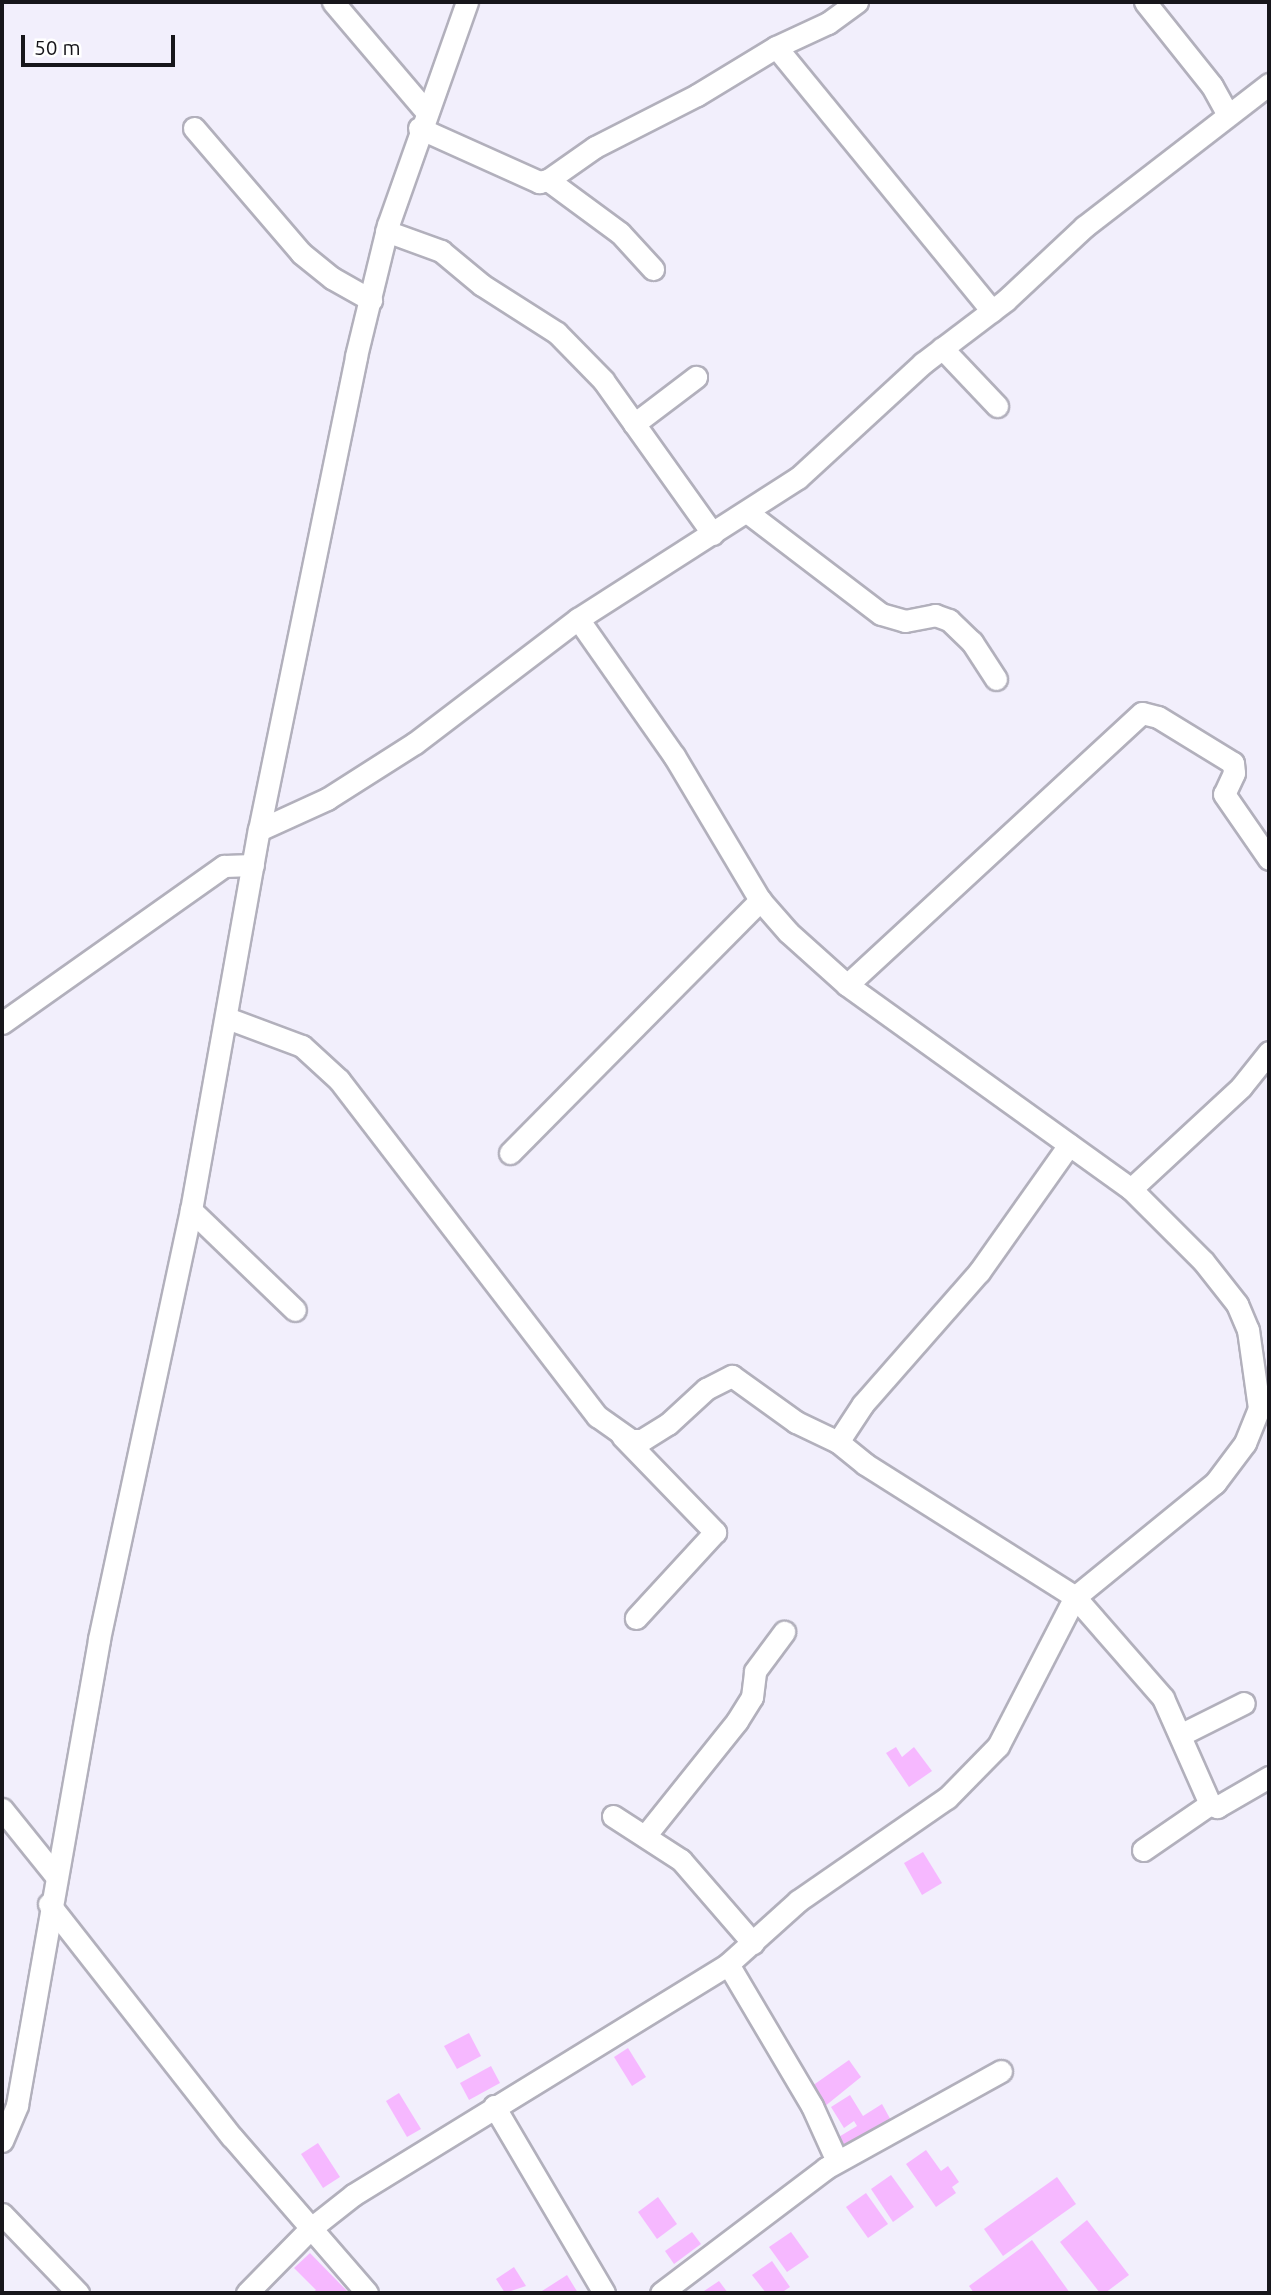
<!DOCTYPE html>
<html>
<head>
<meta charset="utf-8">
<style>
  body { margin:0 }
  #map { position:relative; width:1271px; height:2295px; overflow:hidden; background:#f2effc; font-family:Ubuntu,sans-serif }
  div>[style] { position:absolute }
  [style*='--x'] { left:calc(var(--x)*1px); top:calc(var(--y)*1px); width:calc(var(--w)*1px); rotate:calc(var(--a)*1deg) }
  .building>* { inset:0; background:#f6b8ff }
  .roads { filter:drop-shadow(2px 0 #b2b0bc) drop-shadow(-2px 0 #b2b0bc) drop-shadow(0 2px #b2b0bc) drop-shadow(0 -2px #b2b0bc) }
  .minor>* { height:21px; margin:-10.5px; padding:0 10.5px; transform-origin:10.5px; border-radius:10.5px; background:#fff }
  span { translate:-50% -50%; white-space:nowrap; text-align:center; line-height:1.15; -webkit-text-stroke:5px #fff; paint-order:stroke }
  .frame { position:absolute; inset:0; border:4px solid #17161b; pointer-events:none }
  .scale { position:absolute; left:21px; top:35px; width:154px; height:32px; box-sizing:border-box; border:4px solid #17161b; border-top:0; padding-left:9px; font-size:21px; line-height:24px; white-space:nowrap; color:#17161b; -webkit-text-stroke:5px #fff; paint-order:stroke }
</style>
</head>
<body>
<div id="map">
  <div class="building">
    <div style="clip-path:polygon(896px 1747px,902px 1757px,914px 1747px,932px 1771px,909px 1787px,886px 1753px)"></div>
    <div style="clip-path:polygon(923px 1852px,942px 1883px,922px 1895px,904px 1863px)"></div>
    <div style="clip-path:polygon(469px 2033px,481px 2056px,457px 2069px,444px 2046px)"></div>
    <div style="clip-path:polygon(628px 2048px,646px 2077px,632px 2086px,614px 2057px)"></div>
    <div style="clip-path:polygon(849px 2060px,861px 2077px,819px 2111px,812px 2101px,819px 2096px,812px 2086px)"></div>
    <div style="clip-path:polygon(491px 2066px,500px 2083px,469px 2100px,460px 2083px)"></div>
    <div style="clip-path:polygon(399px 2093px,421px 2129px,407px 2137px,386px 2101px)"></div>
    <div style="clip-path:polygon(850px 2095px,863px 2116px,882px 2104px,893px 2124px,846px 2153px,837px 2138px,857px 2126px,854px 2121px,844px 2128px,831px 2107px)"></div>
    <div style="clip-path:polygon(318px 2143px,340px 2177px,323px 2188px,301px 2154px)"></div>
    <div style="clip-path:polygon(926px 2150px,941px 2171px,948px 2166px,959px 2182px,952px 2187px,956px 2193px,936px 2207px,906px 2164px)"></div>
    <div style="clip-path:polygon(891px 2175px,914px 2207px,893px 2222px,871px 2189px)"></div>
    <div style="clip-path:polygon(1057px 2177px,1076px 2204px,1003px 2256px,984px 2229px)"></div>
    <div style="clip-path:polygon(866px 2193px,888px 2224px,868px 2238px,846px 2207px)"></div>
    <div style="clip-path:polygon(658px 2197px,677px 2224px,657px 2239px,638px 2212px)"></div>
    <div style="clip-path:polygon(1087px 2220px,1129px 2275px,1105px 2293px,1100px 2293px,1060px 2242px)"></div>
    <div style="clip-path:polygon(692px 2232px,701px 2244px,674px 2264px,665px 2251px)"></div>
    <div style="clip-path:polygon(791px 2232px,809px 2257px,787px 2272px,769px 2247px)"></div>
    <div style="clip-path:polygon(1032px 2240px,1070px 2293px,974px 2293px,969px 2286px)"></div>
    <div style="clip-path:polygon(310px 2253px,349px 2293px,312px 2293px,316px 2290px,294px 2268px)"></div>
    <div style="clip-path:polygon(772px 2261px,790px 2287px,781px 2293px,766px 2293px,752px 2275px)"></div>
    <div style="clip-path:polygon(514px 2267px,526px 2286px,505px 2293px,496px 2279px)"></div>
    <div style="clip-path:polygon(567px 2275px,578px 2293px,544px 2293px,542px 2291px)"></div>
    <div style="clip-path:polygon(719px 2281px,728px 2293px,701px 2293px)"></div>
  </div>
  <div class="roads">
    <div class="minor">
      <div style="--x:333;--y:2;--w:142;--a:49.6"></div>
      <div style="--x:1145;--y:2;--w:107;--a:51.4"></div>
      <div style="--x:1212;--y:86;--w:31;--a:61"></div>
      <div style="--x:776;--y:47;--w:341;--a:50.7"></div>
      <div style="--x:194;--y:128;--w:165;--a:49.4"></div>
      <div style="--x:301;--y:253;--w:40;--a:39"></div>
      <div style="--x:332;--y:278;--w:45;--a:29.4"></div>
      <div style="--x:419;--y:128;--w:132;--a:24.2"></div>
      <div style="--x:539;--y:182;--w:9;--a:-13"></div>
      <div style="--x:548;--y:180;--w:57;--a:-35.1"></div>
      <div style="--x:595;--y:147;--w:114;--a:-27"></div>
      <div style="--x:697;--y:95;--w:92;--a:-31.3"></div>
      <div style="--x:776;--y:47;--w:57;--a:-24.8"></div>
      <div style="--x:828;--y:23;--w:36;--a:-36"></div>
      <div style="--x:548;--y:180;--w:89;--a:36.4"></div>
      <div style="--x:620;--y:233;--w:49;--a:47.5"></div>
      <div style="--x:386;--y:231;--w:59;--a:20"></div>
      <div style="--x:441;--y:251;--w:53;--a:39.7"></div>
      <div style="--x:482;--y:285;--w:89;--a:32.6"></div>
      <div style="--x:557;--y:333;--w:66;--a:45.6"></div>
      <div style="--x:603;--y:380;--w:189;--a:54.5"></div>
      <div style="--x:942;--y:348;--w:80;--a:46.5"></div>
      <div style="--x:634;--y:424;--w:78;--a:-37.2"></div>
      <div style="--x:747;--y:512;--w:168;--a:37.3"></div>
      <div style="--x:881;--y:614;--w:25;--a:16"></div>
      <div style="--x:905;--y:621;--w:31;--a:-11"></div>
      <div style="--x:935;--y:615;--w:15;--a:20"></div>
      <div style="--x:949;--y:620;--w:32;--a:44"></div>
      <div style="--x:972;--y:642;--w:44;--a:57"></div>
      <div style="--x:259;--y:830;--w:75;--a:-24.5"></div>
      <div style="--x:327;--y:799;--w:104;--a:-32.5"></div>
      <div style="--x:415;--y:743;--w:205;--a:-37.3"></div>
      <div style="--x:578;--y:619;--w:261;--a:-32.7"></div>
      <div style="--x:798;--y:478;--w:170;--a:-42.6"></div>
      <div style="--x:923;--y:363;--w:104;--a:-37.2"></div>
      <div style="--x:1006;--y:300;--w:107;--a:-43.1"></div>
      <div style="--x:1084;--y:227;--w:234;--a:-37.7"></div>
      <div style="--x:847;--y:985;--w:401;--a:-42.7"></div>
      <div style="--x:1142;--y:713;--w:16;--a:14"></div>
      <div style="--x:1158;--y:717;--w:88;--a:31.5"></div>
      <div style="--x:1233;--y:763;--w:10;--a:84"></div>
      <div style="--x:1234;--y:773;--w:23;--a:115"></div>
      <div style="--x:1224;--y:794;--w:79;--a:55.3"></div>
      <div style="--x:227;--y:1018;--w:80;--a:20.5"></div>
      <div style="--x:302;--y:1046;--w:50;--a:42.6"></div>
      <div style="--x:339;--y:1080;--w:424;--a:52.5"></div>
      <div style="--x:597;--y:1416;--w:42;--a:35.2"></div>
      <div style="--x:631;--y:1440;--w:11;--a:0"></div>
      <div style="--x:642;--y:1440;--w:31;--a:-32"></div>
      <div style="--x:668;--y:1424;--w:52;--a:-42.6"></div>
      <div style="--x:706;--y:1389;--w:29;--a:-27"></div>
      <div style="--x:732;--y:1376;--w:79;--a:35.7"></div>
      <div style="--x:796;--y:1422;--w:47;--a:25.5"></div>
      <div style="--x:838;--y:1442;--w:45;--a:-56.7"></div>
      <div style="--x:863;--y:1404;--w:176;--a:-48.7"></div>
      <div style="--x:979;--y:1272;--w:156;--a:-54.7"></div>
      <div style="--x:2;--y:1023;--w:272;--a:-35.3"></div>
      <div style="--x:224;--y:866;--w:29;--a:-2"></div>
      <div style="--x:510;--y:1153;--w:356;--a:-45.3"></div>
      <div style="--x:1131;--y:1189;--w:150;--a:-42.8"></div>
      <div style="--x:1241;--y:1087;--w:45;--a:-51.3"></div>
      <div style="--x:191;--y:1210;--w:144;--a:43.9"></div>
      <div style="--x:622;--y:1436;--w:134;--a:45.9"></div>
      <div style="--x:715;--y:1532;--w:117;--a:132.6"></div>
      <div style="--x:838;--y:1442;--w:35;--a:39"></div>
      <div style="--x:865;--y:1464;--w:249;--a:32.3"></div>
      <div style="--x:1075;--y:1597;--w:134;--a:48.9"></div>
      <div style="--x:1163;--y:1698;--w:116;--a:66.1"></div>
      <div style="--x:1210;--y:1804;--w:8;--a:23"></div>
      <div style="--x:1217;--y:1807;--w:60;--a:-30"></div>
      <div style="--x:1182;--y:1734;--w:69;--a:-26.6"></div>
      <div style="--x:2;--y:1809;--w:85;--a:51.2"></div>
      <div style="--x:613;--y:1816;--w:81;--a:32.9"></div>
      <div style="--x:681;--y:1860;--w:110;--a:49.1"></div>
      <div style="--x:645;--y:1836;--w:147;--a:-51.3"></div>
      <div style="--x:737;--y:1721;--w:28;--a:-58"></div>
      <div style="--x:752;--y:1697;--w:26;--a:-83"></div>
      <div style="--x:755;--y:1671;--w:49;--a:-53.4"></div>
      <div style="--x:1143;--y:1850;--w:81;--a:-34.5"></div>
      <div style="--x:49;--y:1904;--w:296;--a:51.9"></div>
      <div style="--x:232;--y:2137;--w:206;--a:49.1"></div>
      <div style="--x:728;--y:1964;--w:165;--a:59.4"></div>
      <div style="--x:812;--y:2106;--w:60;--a:65.6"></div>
      <div style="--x:494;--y:2106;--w:217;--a:59.5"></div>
      <div style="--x:2;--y:2141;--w:39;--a:-67"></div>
      <div style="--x:17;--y:2105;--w:473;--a:-80"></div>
      <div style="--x:99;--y:1639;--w:439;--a:-77.9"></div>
      <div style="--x:191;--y:1210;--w:386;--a:-79.9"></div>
      <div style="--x:259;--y:830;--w:484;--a:-78.4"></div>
      <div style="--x:356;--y:356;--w:135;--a:-76.3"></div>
      <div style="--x:388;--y:225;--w:237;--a:-70.5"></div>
      <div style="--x:2;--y:2214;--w:110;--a:46.1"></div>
      <div style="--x:247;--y:2293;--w:90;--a:-45.5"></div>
      <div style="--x:310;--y:2229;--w:55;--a:-38.3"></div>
      <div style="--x:353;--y:2195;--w:440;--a:-31.6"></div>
      <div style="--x:728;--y:1964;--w:94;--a:-42"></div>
      <div style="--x:798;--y:1901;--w:181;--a:-34.7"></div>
      <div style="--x:947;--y:1798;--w:73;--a:-45.6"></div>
      <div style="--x:998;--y:1746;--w:168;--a:-62.7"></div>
      <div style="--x:1075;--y:1597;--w:181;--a:-39.2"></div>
      <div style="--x:1215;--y:1483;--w:50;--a:-53.1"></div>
      <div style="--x:1245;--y:1443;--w:38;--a:-68"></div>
      <div style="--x:1259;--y:1408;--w:79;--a:-98"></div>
      <div style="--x:1248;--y:1330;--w:28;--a:-113"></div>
      <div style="--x:1237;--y:1304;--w:55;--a:-128.3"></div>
      <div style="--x:1203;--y:1261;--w:102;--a:-135"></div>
      <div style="--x:1131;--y:1189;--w:350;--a:-144.3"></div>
      <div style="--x:847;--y:985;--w:79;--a:-138.1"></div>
      <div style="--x:788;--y:932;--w:43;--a:-131.2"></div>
      <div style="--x:760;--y:900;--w:168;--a:-120.8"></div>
      <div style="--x:674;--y:756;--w:167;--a:-125"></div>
      <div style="--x:661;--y:2293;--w:207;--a:-37.1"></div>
      <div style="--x:826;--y:2168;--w:200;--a:-29"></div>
    </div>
  </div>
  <div class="frame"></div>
  <div class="scale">50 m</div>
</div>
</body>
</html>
